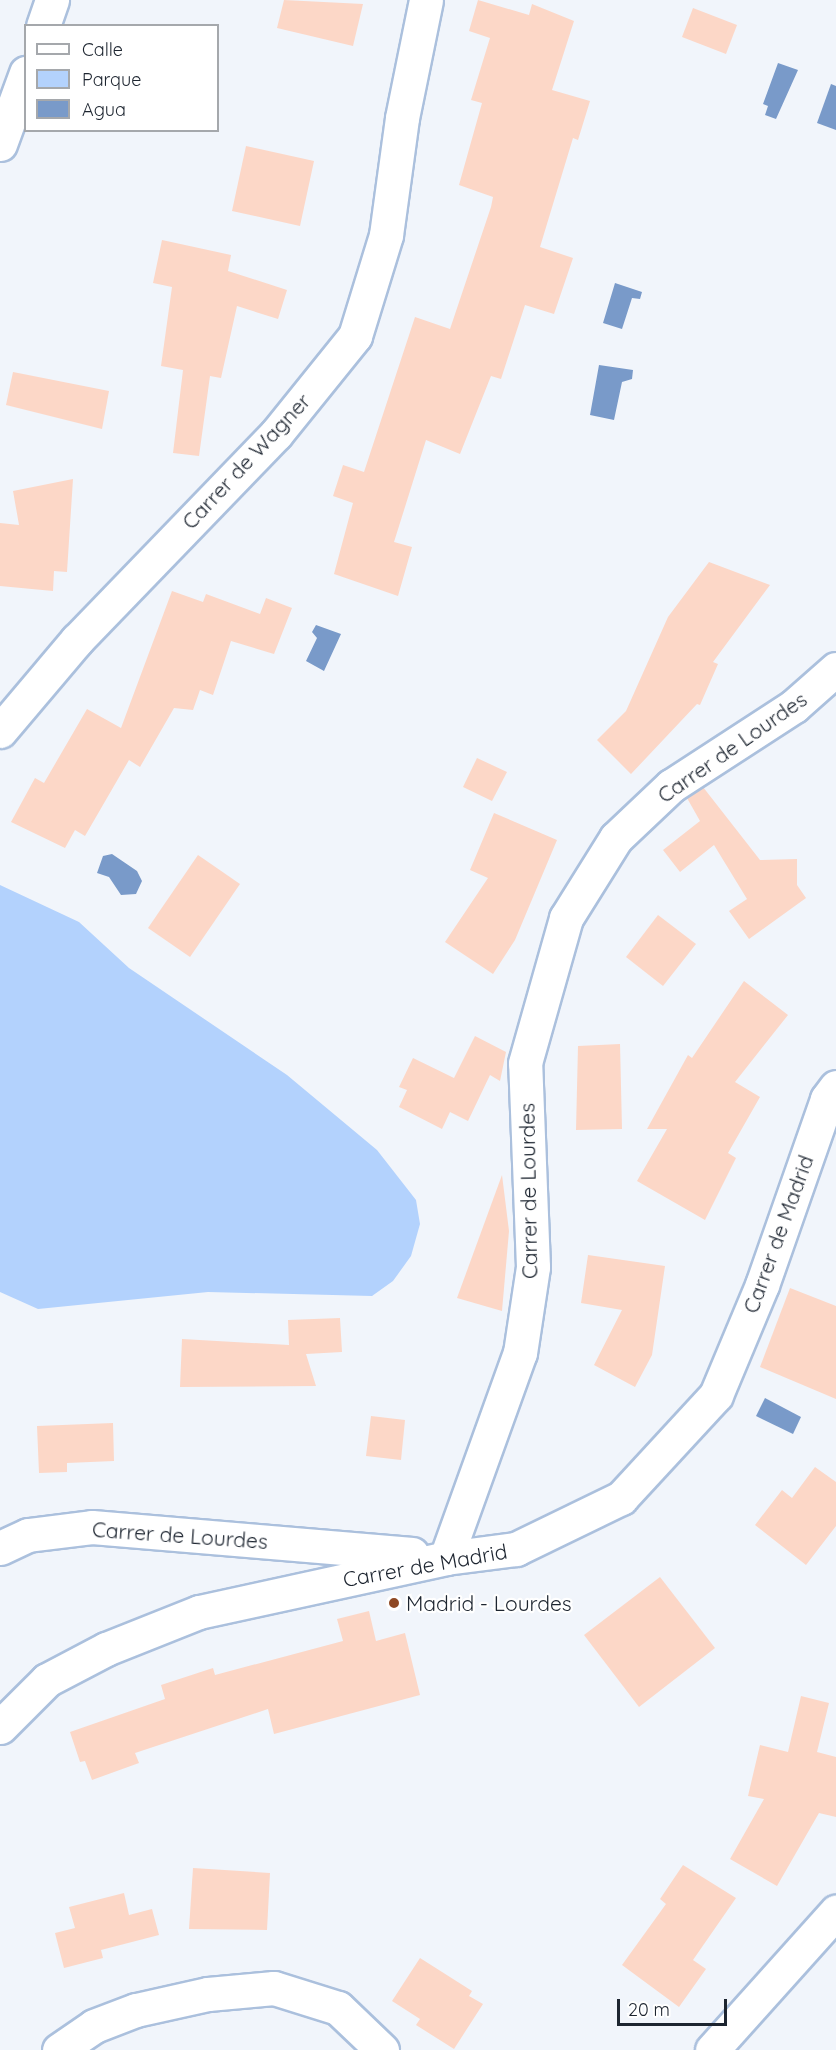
<!DOCTYPE html>
<html>
<head>
<meta charset="utf-8">
<style>
  body { margin:0 }
  #map { position:relative; width:836px; height:2050px; overflow:hidden; background:#f1f5fb; font-family:Quicksand,sans-serif }
  div>[style] { position:absolute }
  [style*='--x'] { left:calc(var(--x)*1px); top:calc(var(--y)*1px); width:calc(var(--w)*1px); rotate:calc(var(--a)*1deg) }
  .green>* { inset:0; background:#b3d2fd }
  .water>* { inset:0; background:#799ac9 }
  .building>* { inset:0; background:#fcd7c7 }
  .roads { filter:drop-shadow(2px 0 #abc0dd) drop-shadow(-2px 0 #abc0dd) drop-shadow(0 2px #abc0dd) drop-shadow(0 -2px #abc0dd) }
  .street>* { height:33px; margin:-16.5px; padding:0 16.5px; transform-origin:16.5px; border-radius:16.5px; background:#fff }
  .dots>* { width:16px; height:16px; translate:-50% -50%; box-sizing:border-box; border:3px solid #fff; border-radius:50% }
  span { translate:-50% -50%; white-space:nowrap; text-align:center; line-height:1.15; -webkit-text-stroke:4.5px #fff; paint-order:stroke }
  .street-label { font-size:21px; color:#1d2530 }
  .poi-label { font-size:21px; color:#1d2530 }
  .left { translate:0 -50%; text-align:left }
  .legend { position:absolute; left:24px; top:24px; width:195px; height:108px; box-sizing:border-box; background:#fff; border:2px solid #a5a8ac; margin:0; padding:8px 10px; list-style:none; font-size:18px; color:#1d2530 }
  .legend li { display:flex; align-items:center; gap:12px; height:30px }
  .legend b { width:30px; border:2px solid #a5a8ac }
  .scale { position:absolute; left:617px; top:1999px; width:110px; height:27px; box-sizing:border-box; border:3px solid #1d2530; border-top:0; padding-left:8px; font-size:18px; line-height:21px; white-space:nowrap; color:#1d2530; -webkit-text-stroke:4px #fff; paint-order:stroke }
</style>
</head>
<body>
<div id="map">
  <div class="green">
    <div style="clip-path:polygon(0 885px,79px 922px,129px 968px,287px 1075px,377px 1150px,416px 1200px,420px 1224px,411px 1256px,393px 1281px,372px 1296px,208px 1292px,38px 1309px,0 1292px)"></div>
  </div>
  <div class="water">
    <div style="clip-path:polygon(778px 63px,798px 70px,776px 119px,765px 115px,768px 106px,763px 104px)"></div>
    <div style="clip-path:polygon(831px 84px,836px 86px,836px 130px,817px 123px)"></div>
    <div style="clip-path:polygon(615px 283px,642px 292px,640px 299px,632px 298px,622px 329px,603px 323px)"></div>
    <div style="clip-path:polygon(599px 365px,633px 370px,632px 379px,622px 382px,614px 420px,590px 415px)"></div>
    <div style="clip-path:polygon(316px 625px,341px 634px,324px 671px,306px 661px,317px 638px,312px 632px)"></div>
    <div style="clip-path:polygon(112px 854px,137px 871px,142px 881px,136px 894px,121px 895px,109px 877px,97px 873px,103px 856px)"></div>
    <div style="clip-path:polygon(765px 1398px,801px 1417px,793px 1434px,756px 1416px)"></div>
  </div>
  <div class="building">
    <div style="clip-path:polygon(284px 0,363px 4px,353px 46px,277px 28px)"></div>
    <div style="clip-path:polygon(478px 0,529px 15px,532px 4px,574px 21px,552px 90px,590px 101px,578px 140px,573px 138px,540px 247px,573px 258px,554px 314px,525px 305px,501px 379px,491px 376px,460px 454px,426px 440px,394px 542px,412px 547px,398px 596px,334px 574px,353px 503px,333px 496px,343px 465px,364px 472px,415px 317px,450px 329px,491px 207px,493px 197px,459px 185px,482px 103px,471px 100px,490px 38px,469px 31px)"></div>
    <div style="clip-path:polygon(693px 8px,737px 25px,726px 54px,682px 37px)"></div>
    <div style="clip-path:polygon(246px 146px,314px 161px,300px 226px,232px 211px)"></div>
    <div style="clip-path:polygon(162px 240px,231px 255px,228px 271px,287px 290px,278px 319px,237px 306px,221px 378px,210px 376px,199px 456px,173px 453px,183px 370px,161px 366px,172px 287px,153px 283px)"></div>
    <div style="clip-path:polygon(13px 372px,109px 391px,102px 429px,6px 405px)"></div>
    <div style="clip-path:polygon(73px 479px,67px 572px,54px 571px,53px 591px,0 586px,0 523px,19px 525px,13px 491px)"></div>
    <div style="clip-path:polygon(709px 562px,770px 585px,713px 662px,718px 664px,700px 705px,697px 704px,631px 774px,597px 740px,626px 711px,668px 617px)"></div>
    <div style="clip-path:polygon(172px 591px,203px 602px,206px 594px,260px 614px,266px 598px,292px 608px,274px 654px,231px 641px,213px 695px,200px 690px,193px 710px,174px 708px,140px 767px,129px 760px,85px 836px,75px 830px,65px 848px,11px 822px,35px 778px,44px 783px,87px 709px,121px 728px)"></div>
    <div style="clip-path:polygon(477px 758px,507px 772px,492px 801px,463px 787px)"></div>
    <div style="clip-path:polygon(703px 787px,760px 860px,797px 859px,797px 885px,806px 898px,749px 939px,729px 911px,747px 899px,714px 845px,680px 872px,663px 850px,700px 821px,687px 798px)"></div>
    <div style="clip-path:polygon(494px 813px,557px 840px,515px 940px,493px 974px,445px 942px,488px 878px,470px 870px)"></div>
    <div style="clip-path:polygon(198px 855px,240px 884px,190px 957px,148px 928px)"></div>
    <div style="clip-path:polygon(658px 915px,696px 944px,663px 986px,626px 957px)"></div>
    <div style="clip-path:polygon(744px 981px,788px 1015px,735px 1082px,760px 1097px,728px 1153px,736px 1158px,705px 1220px,637px 1181px,667px 1129px,647px 1129px,688px 1055px,692px 1058px)"></div>
    <div style="clip-path:polygon(475px 1036px,506px 1052px,500px 1081px,490px 1075px,468px 1121px,450px 1112px,442px 1129px,399px 1107px,407px 1090px,399px 1087px,413px 1058px,454px 1078px)"></div>
    <div style="clip-path:polygon(620px 1044px,622px 1129px,576px 1130px,578px 1046px)"></div>
    <div style="clip-path:polygon(502px 1175px,509px 1231px,502px 1311px,457px 1298px)"></div>
    <div style="clip-path:polygon(588px 1255px,665px 1266px,652px 1355px,635px 1387px,594px 1365px,622px 1310px,581px 1303px)"></div>
    <div style="clip-path:polygon(790px 1288px,836px 1306px,836px 1399px,760px 1367px)"></div>
    <div style="clip-path:polygon(340px 1318px,342px 1352px,306px 1354px,316px 1386px,180px 1387px,182px 1339px,289px 1345px,288px 1320px)"></div>
    <div style="clip-path:polygon(371px 1416px,405px 1420px,401px 1460px,366px 1456px)"></div>
    <div style="clip-path:polygon(113px 1423px,114px 1461px,67px 1463px,67px 1472px,39px 1473px,37px 1426px)"></div>
    <div style="clip-path:polygon(815px 1467px,836px 1482px,836px 1526px,806px 1565px,755px 1525px,782px 1490px,792px 1498px)"></div>
    <div style="clip-path:polygon(660px 1577px,715px 1648px,639px 1707px,584px 1635px)"></div>
    <div style="clip-path:polygon(369px 1611px,376px 1641px,405px 1633px,420px 1695px,274px 1734px,268px 1709px,135px 1753px,139px 1763px,92px 1780px,85px 1761px,80px 1762px,70px 1732px,165px 1699px,161px 1685px,213px 1668px,215px 1675px,343px 1641px,337px 1619px)"></div>
    <div style="clip-path:polygon(801px 1696px,829px 1703px,817px 1752px,836px 1757px,836px 1817px,819px 1813px,777px 1886px,730px 1859px,764px 1799px,748px 1796px,760px 1745px,788px 1752px)"></div>
    <div style="clip-path:polygon(683px 1865px,736px 1898px,693px 1960px,706px 1969px,679px 2007px,622px 1965px,666px 1904px,660px 1899px)"></div>
    <div style="clip-path:polygon(193px 1868px,270px 1873px,267px 1930px,189px 1929px)"></div>
    <div style="clip-path:polygon(124px 1893px,129px 1915px,152px 1909px,159px 1935px,101px 1950px,103px 1958px,64px 1968px,55px 1933px,75px 1928px,69px 1907px)"></div>
    <div style="clip-path:polygon(420px 1958px,472px 1991px,469px 1996px,483px 2004px,454px 2049px,416px 2025px,420px 2019px,392px 2001px)"></div>
  </div>
  <div class="roads">
    <div class="street">
      <div style="--x:43;--y:26;--w:28;--a:-71"></div>
      <div style="--x:0;--y:144;--w:76;--a:-69.9"></div>
      <div style="--x:0;--y:731;--w:119;--a:-49.8"></div>
      <div style="--x:77;--y:640;--w:286;--a:-46"></div>
      <div style="--x:276;--y:434;--w:126;--a:-51.1"></div>
      <div style="--x:355;--y:336;--w:106;--a:-72.9"></div>
      <div style="--x:386;--y:235;--w:118;--a:-82.2"></div>
      <div style="--x:402;--y:118;--w:120;--a:-78.5"></div>
      <div style="--x:0;--y:1548;--w:31;--a:-25"></div>
      <div style="--x:28;--y:1535;--w:64;--a:-7.1"></div>
      <div style="--x:92;--y:1527;--w:321;--a:4.8"></div>
      <div style="--x:446;--y:1558;--w:218;--a:-70.2"></div>
      <div style="--x:520;--y:1353;--w:87;--a:-81.4"></div>
      <div style="--x:533;--y:1267;--w:204;--a:-92.2"></div>
      <div style="--x:525;--y:1063;--w:151;--a:-74.2"></div>
      <div style="--x:566;--y:918;--w:94;--a:-58"></div>
      <div style="--x:616;--y:838;--w:76;--a:-43.4"></div>
      <div style="--x:671;--y:786;--w:147;--a:-33"></div>
      <div style="--x:794;--y:706;--w:56;--a:-41.4"></div>
      <div style="--x:0;--y:1727;--w:66;--a:-45"></div>
      <div style="--x:47;--y:1680;--w:67;--a:-27.7"></div>
      <div style="--x:106;--y:1649;--w:100;--a:-21.7"></div>
      <div style="--x:199;--y:1612;--w:253;--a:-12.3"></div>
      <div style="--x:446;--y:1558;--w:71;--a:-7.3"></div>
      <div style="--x:516;--y:1549;--w:117;--a:-25.9"></div>
      <div style="--x:621;--y:1498;--w:140;--a:-47.3"></div>
      <div style="--x:716;--y:1395;--w:119;--a:-67.3"></div>
      <div style="--x:762;--y:1285;--w:197;--a:-70.7"></div>
      <div style="--x:827;--y:1099;--w:15;--a:-53"></div>
      <div style="--x:59;--y:2050;--w:42;--a:-34.4"></div>
      <div style="--x:94;--y:2026;--w:45;--a:-20.9"></div>
      <div style="--x:136;--y:2010;--w:74;--a:-12.5"></div>
      <div style="--x:208;--y:1994;--w:66;--a:-5.2"></div>
      <div style="--x:274;--y:1988;--w:67;--a:17.4"></div>
      <div style="--x:338;--y:2008;--w:61;--a:43.7"></div>
      <div style="--x:712;--y:2050;--w:186;--a:-48.1"></div>
    </div>
  </div>
  <div class="dots">
    <div style="left:394px;top:1603px;background:#8e4823"></div>
  </div>
  <div class="street-label">
    <span style="left:246px;top:461px;rotate:-47deg">Carrer de Wagner</span>
    <span style="left:732px;top:747px;rotate:-35deg">Carrer de Lourdes</span>
    <span style="left:528px;top:1191px;rotate:-91deg">Carrer de Lourdes</span>
    <span style="left:778px;top:1234px;rotate:-70deg">Carrer de Madrid</span>
    <span style="left:180px;top:1535px;rotate:4deg">Carrer de Lourdes</span>
    <span style="left:425px;top:1565px;rotate:-10deg">Carrer de Madrid</span>
  </div>
  <div class="poi-label">
    <span class="left" style="left:406px;top:1603px">Madrid - Lourdes</span>
  </div>
  <ul class="legend">
  <li><b style="height:8px;background:#fff"></b>Calle</li>
  <li><b style="height:16px;background:#b3d2fd"></b>Parque</li>
  <li><b style="height:16px;background:#799ac9"></b>Agua</li>
  </ul>
  <div class="scale">20 m</div>
</div>
</body>
</html>
